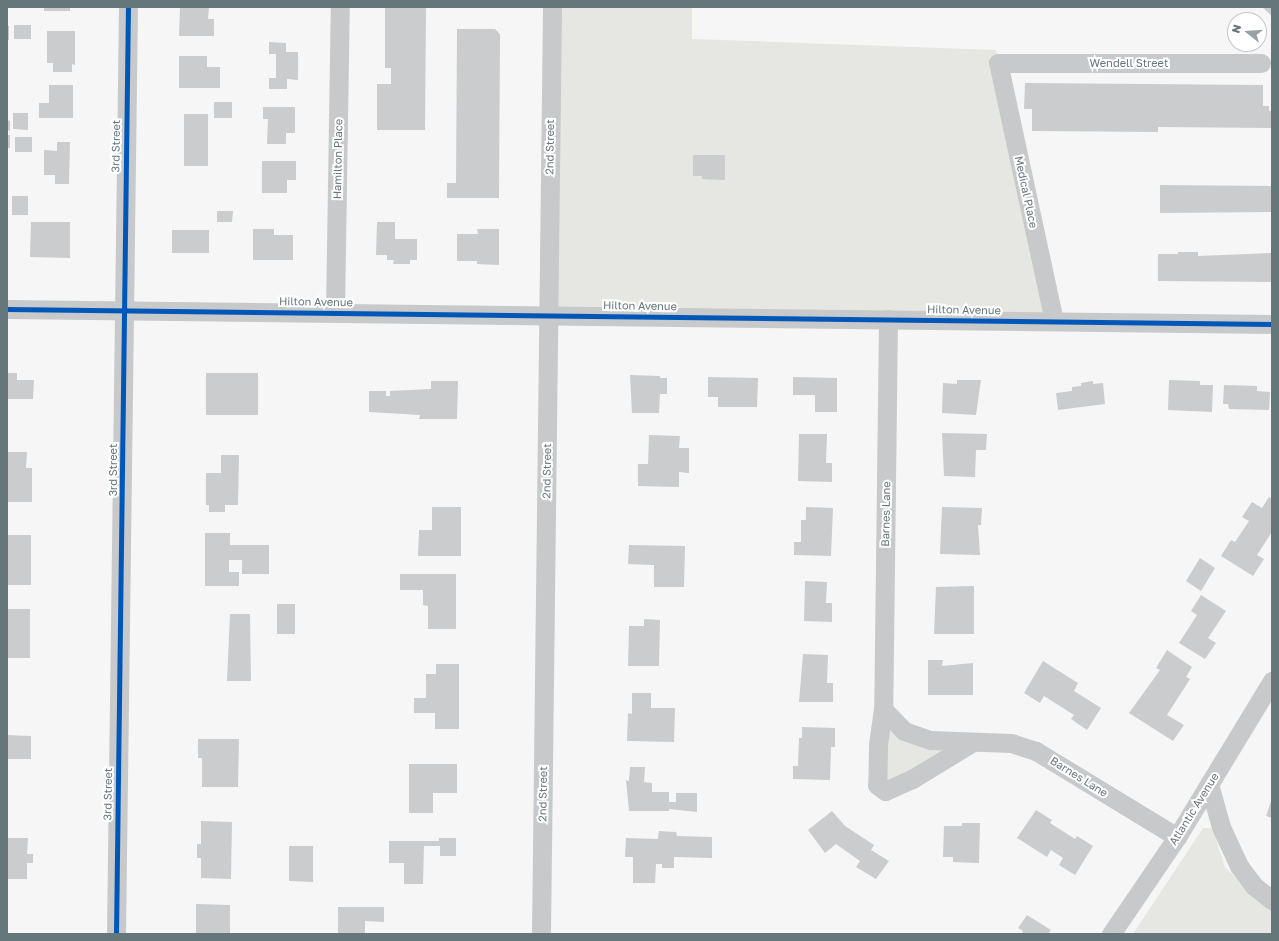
<!DOCTYPE html>
<html>
<head>
<meta charset="utf-8">
<style>
  body { margin:0 }
  #map { position:relative; width:1279px; height:941px; overflow:hidden; background:#f6f6f6; font-family:"Golos Text",sans-serif }
  div>[style] { position:absolute }
  [style*='--x'] { left:calc(var(--x)*1px); top:calc(var(--y)*1px); width:calc(var(--w)*1px); rotate:calc(var(--a)*1deg) }
  .green>* { inset:0; background:#e6e7e3 }
  .building>* { inset:0; background:#cacccd }
  .minor>* { height:19px; margin:-9.5px; padding:0 9.5px; transform-origin:9.5px; border-radius:9.5px; background:#c7c9ca }
  .cycleway>* { height:5px; margin:-2.5px; padding:0 2.5px; transform-origin:2.5px; border-radius:2.5px; background:#0057b8 }
  span { translate:-50% -50%; white-space:nowrap; text-align:center; line-height:1.15; -webkit-text-stroke:4px #fff; paint-order:stroke }
  .street-label { font-size:11px; color:#66777c }
  .frame { position:absolute; inset:0; border:8px solid #66777c; pointer-events:none }
  .north { position:absolute; left:1227px; top:12px; width:40px; height:40px; box-sizing:border-box; background:#fff; border:1px solid #c2c9cb; border-radius:50%; rotate:287deg; font-size:11px; font-weight:700; line-height:16px; text-align:center; color:#66777c }
  .north::after { content:''; display:block; margin:auto; width:14px; height:18px; background:#98a3a7; clip-path:polygon(50% 0,100% 100%,50% 72%,0 100%) }
</style>
</head>
<body>
<div id="map">
  <div class="green">
    <div style="clip-path:polygon(552px 7px,692px 7px,692px 39px,996px 50px,1055px 321px,549px 311px)"></div>
    <div style="clip-path:polygon(883px 709px,904px 731px,973px 742px,885px 791px)"></div>
    <div style="clip-path:polygon(1203px 828px,1211px 828px,1215px 836px,1225px 867px,1252px 894px,1272px 909px,1272px 934px,1133px 934px)"></div>
  </div>
  <div class="building">
    <div style="clip-path:polygon(44px 7px,70px 7px,70px 11px,44px 11px)"></div>
    <div style="clip-path:polygon(180px 7px,209px 7px,208px 19px,214px 19px,214px 36px,179px 36px)"></div>
    <div style="clip-path:polygon(426px 7px,425px 130px,377px 130px,377px 84px,391px 84px,391px 68px,385px 68px,385px 8px)"></div>
    <div style="clip-path:polygon(1262px 7px,1272px 7px,1272px 16px)"></div>
    <div style="clip-path:polygon(14px 25px,31px 25px,31px 39px,14px 39px)"></div>
    <div style="clip-path:polygon(7px 26px,9px 26px,9px 40px,7px 40px)"></div>
    <div style="clip-path:polygon(457px 29px,495px 29px,500px 34px,499px 198px,447px 198px,447px 183px,456px 183px)"></div>
    <div style="clip-path:polygon(47px 31px,75px 31px,75px 65px,72px 64px,72px 72px,53px 72px,53px 63px,47px 63px)"></div>
    <div style="clip-path:polygon(269px 42px,286px 43px,286px 52px,298px 52px,298px 80px,287px 79px,287px 89px,269px 89px,269px 78px,276px 78px,276px 54px,269px 54px)"></div>
    <div style="clip-path:polygon(179px 56px,207px 56px,207px 67px,220px 67px,220px 88px,179px 88px)"></div>
    <div style="clip-path:polygon(1025px 83px,1263px 85px,1263px 106px,1269px 106px,1269px 111px,1272px 111px,1272px 128px,1158px 127px,1158px 132px,1032px 131px,1032px 109px,1024px 109px)"></div>
    <div style="clip-path:polygon(49px 85px,73px 85px,73px 118px,39px 118px,39px 103px,49px 103px)"></div>
    <div style="clip-path:polygon(214px 102px,232px 102px,232px 118px,214px 118px)"></div>
    <div style="clip-path:polygon(263px 107px,295px 107px,295px 133px,286px 133px,286px 144px,267px 144px,268px 119px,263px 119px)"></div>
    <div style="clip-path:polygon(13px 113px,28px 113px,28px 130px,13px 129px)"></div>
    <div style="clip-path:polygon(184px 114px,208px 114px,208px 166px,184px 166px)"></div>
    <div style="clip-path:polygon(7px 120px,10px 121px,10px 131px,7px 130px)"></div>
    <div style="clip-path:polygon(7px 135px,10px 135px,10px 148px,7px 148px)"></div>
    <div style="clip-path:polygon(15px 137px,32px 137px,32px 152px,15px 152px)"></div>
    <div style="clip-path:polygon(57px 142px,70px 142px,69px 184px,55px 184px,55px 175px,44px 175px,44px 150px,57px 151px)"></div>
    <div style="clip-path:polygon(693px 155px,725px 155px,725px 180px,702px 179px,702px 176px,693px 176px)"></div>
    <div style="clip-path:polygon(262px 161px,296px 161px,296px 180px,287px 180px,287px 193px,262px 193px)"></div>
    <div style="clip-path:polygon(1160px 185px,1272px 186px,1272px 212px,1160px 213px)"></div>
    <div style="clip-path:polygon(12px 196px,28px 196px,28px 215px,12px 215px)"></div>
    <div style="clip-path:polygon(217px 211px,233px 211px,232px 222px,217px 222px)"></div>
    <div style="clip-path:polygon(31px 222px,70px 222px,70px 258px,30px 257px)"></div>
    <div style="clip-path:polygon(377px 222px,395px 222px,395px 239px,417px 239px,417px 260px,410px 260px,410px 264px,393px 264px,394px 260px,387px 260px,387px 255px,376px 255px)"></div>
    <div style="clip-path:polygon(253px 229px,274px 229px,274px 235px,293px 235px,293px 260px,253px 260px)"></div>
    <div style="clip-path:polygon(477px 229px,499px 229px,499px 265px,477px 264px,477px 261px,457px 261px,457px 234px,478px 234px)"></div>
    <div style="clip-path:polygon(172px 230px,209px 230px,209px 253px,172px 253px)"></div>
    <div style="clip-path:polygon(1178px 252px,1198px 252px,1198px 256px,1272px 253px,1272px 282px,1158px 281px,1158px 254px,1178px 254px)"></div>
    <div style="clip-path:polygon(7px 373px,17px 373px,17px 380px,34px 380px,33px 399px,7px 399px)"></div>
    <div style="clip-path:polygon(206px 373px,258px 373px,258px 415px,206px 415px)"></div>
    <div style="clip-path:polygon(630px 375px,660px 376px,660px 378px,667px 378px,667px 394px,660px 394px,659px 413px,632px 413px)"></div>
    <div style="clip-path:polygon(708px 377px,758px 378px,757px 407px,718px 407px,718px 397px,708px 397px)"></div>
    <div style="clip-path:polygon(793px 377px,837px 378px,837px 412px,815px 412px,815px 395px,793px 395px)"></div>
    <div style="clip-path:polygon(957px 380px,981px 380px,976px 415px,942px 413px,943px 383px,957px 384px)"></div>
    <div style="clip-path:polygon(1169px 380px,1200px 381px,1200px 385px,1213px 385px,1212px 412px,1168px 410px)"></div>
    <div style="clip-path:polygon(431px 381px,458px 381px,457px 419px,419px 419px,420px 415px,369px 412px,369px 391px,386px 391px,386px 396px,390px 396px,390px 391px,431px 389px)"></div>
    <div style="clip-path:polygon(1093px 381px,1093px 384px,1103px 383px,1105px 404px,1058px 410px,1056px 393px,1072px 391px,1072px 387px,1081px 386px,1081px 383px)"></div>
    <div style="clip-path:polygon(1224px 385px,1257px 386px,1257px 391px,1270px 392px,1269px 410px,1229px 409px,1228px 404px,1223px 404px)"></div>
    <div style="clip-path:polygon(942px 433px,987px 434px,986px 450px,976px 450px,975px 477px,944px 476px)"></div>
    <div style="clip-path:polygon(799px 434px,827px 434px,826px 463px,832px 463px,832px 482px,798px 481px)"></div>
    <div style="clip-path:polygon(649px 435px,680px 436px,679px 448px,689px 448px,689px 473px,679px 472px,679px 487px,638px 486px,638px 464px,648px 464px)"></div>
    <div style="clip-path:polygon(7px 452px,27px 452px,26px 468px,32px 468px,32px 502px,7px 502px)"></div>
    <div style="clip-path:polygon(221px 455px,239px 455px,238px 505px,225px 505px,225px 512px,209px 512px,209px 505px,206px 505px,206px 473px,221px 473px)"></div>
    <div style="clip-path:polygon(1269px 497px,1272px 499px,1272px 532px,1257px 555px,1264px 559px,1253px 576px,1221px 556px,1231px 540px,1235px 542px,1249px 521px,1242px 517px,1252px 502px,1262px 508px)"></div>
    <div style="clip-path:polygon(432px 507px,461px 507px,461px 556px,418px 556px,419px 530px,432px 530px)"></div>
    <div style="clip-path:polygon(806px 507px,833px 508px,831px 556px,794px 555px,794px 542px,801px 542px,801px 520px,806px 520px)"></div>
    <div style="clip-path:polygon(942px 507px,982px 508px,981px 525px,978px 525px,980px 555px,940px 554px)"></div>
    <div style="clip-path:polygon(205px 533px,230px 533px,230px 545px,269px 545px,269px 574px,242px 574px,242px 560px,229px 560px,229px 572px,239px 572px,239px 586px,205px 586px)"></div>
    <div style="clip-path:polygon(7px 535px,31px 535px,31px 585px,7px 585px)"></div>
    <div style="clip-path:polygon(629px 545px,685px 546px,684px 587px,654px 587px,654px 565px,628px 564px)"></div>
    <div style="clip-path:polygon(1200px 558px,1215px 568px,1201px 591px,1186px 581px)"></div>
    <div style="clip-path:polygon(400px 574px,456px 574px,456px 629px,428px 629px,428px 606px,423px 605px,423px 590px,400px 590px)"></div>
    <div style="clip-path:polygon(805px 581px,827px 582px,826px 603px,832px 603px,832px 622px,804px 621px)"></div>
    <div style="clip-path:polygon(974px 586px,974px 634px,934px 634px,936px 587px)"></div>
    <div style="clip-path:polygon(1201px 595px,1226px 611px,1208px 638px,1216px 643px,1205px 659px,1179px 643px,1197px 615px,1191px 611px)"></div>
    <div style="clip-path:polygon(277px 604px,295px 604px,295px 634px,277px 634px)"></div>
    <div style="clip-path:polygon(7px 609px,30px 609px,30px 658px,7px 658px)"></div>
    <div style="clip-path:polygon(230px 614px,250px 614px,251px 681px,227px 681px)"></div>
    <div style="clip-path:polygon(644px 619px,660px 620px,659px 666px,628px 666px,629px 626px,644px 626px)"></div>
    <div style="clip-path:polygon(1167px 650px,1192px 667px,1186px 677px,1190px 679px,1167px 715px,1184px 725px,1173px 741px,1129px 713px,1160px 670px,1156px 668px)"></div>
    <div style="clip-path:polygon(803px 654px,828px 655px,827px 683px,833px 683px,833px 702px,799px 702px)"></div>
    <div style="clip-path:polygon(928px 660px,943px 660px,942px 666px,973px 663px,973px 695px,928px 695px)"></div>
    <div style="clip-path:polygon(1043px 661px,1078px 683px,1074px 691px,1101px 708px,1087px 730px,1071px 719px,1074px 715px,1044px 696px,1040px 703px,1024px 693px)"></div>
    <div style="clip-path:polygon(436px 664px,459px 664px,459px 729px,435px 729px,435px 713px,414px 713px,414px 698px,426px 698px,426px 674px,436px 674px)"></div>
    <div style="clip-path:polygon(632px 693px,651px 693px,651px 708px,675px 708px,674px 742px,627px 741px,628px 713px,632px 714px)"></div>
    <div style="clip-path:polygon(802px 727px,835px 728px,835px 747px,831px 747px,830px 780px,793px 779px,793px 766px,798px 766px,799px 738px,802px 738px)"></div>
    <div style="clip-path:polygon(7px 735px,31px 736px,31px 759px,7px 759px)"></div>
    <div style="clip-path:polygon(198px 739px,239px 739px,238px 787px,202px 787px,202px 758px,198px 758px)"></div>
    <div style="clip-path:polygon(409px 764px,457px 764px,457px 793px,433px 793px,433px 813px,409px 813px)"></div>
    <div style="clip-path:polygon(630px 767px,645px 767px,644px 782px,652px 783px,652px 792px,669px 792px,669px 802px,676px 802px,676px 793px,697px 793px,697px 812px,669px 809px,669px 811px,629px 811px,626px 780px,629px 781px)"></div>
    <div style="clip-path:polygon(1272px 798px,1272px 818px,1266px 816px)"></div>
    <div style="clip-path:polygon(1036px 810px,1052px 820px,1050px 823px,1075px 839px,1077px 836px,1093px 846px,1075px 875px,1059px 865px,1063px 858px,1051px 850px,1047px 857px,1017px 838px)"></div>
    <div style="clip-path:polygon(832px 811px,845px 826px,874px 845px,871px 850px,889px 861px,876px 879px,856px 867px,860px 861px,836px 844px,825px 853px,808px 830px)"></div>
    <div style="clip-path:polygon(201px 821px,232px 822px,231px 879px,201px 878px,201px 858px,197px 858px,197px 844px,201px 844px)"></div>
    <div style="clip-path:polygon(962px 823px,980px 823px,979px 863px,953px 862px,953px 857px,943px 857px,944px 826px,962px 826px)"></div>
    <div style="clip-path:polygon(659px 831px,676px 832px,677px 836px,712px 837px,712px 858px,674px 857px,674px 868px,662px 868px,662px 864px,656px 864px,655px 883px,633px 883px,633px 857px,625px 857px,626px 838px,658px 839px)"></div>
    <div style="clip-path:polygon(7px 838px,28px 838px,27px 854px,33px 854px,33px 863px,27px 863px,27px 879px,7px 879px)"></div>
    <div style="clip-path:polygon(439px 838px,456px 838px,456px 856px,440px 856px,440px 846px,424px 846px,423px 884px,404px 884px,404px 863px,389px 863px,389px 841px,439px 841px)"></div>
    <div style="clip-path:polygon(289px 846px,313px 846px,313px 882px,289px 881px)"></div>
    <div style="clip-path:polygon(196px 904px,230px 905px,230px 934px,196px 934px)"></div>
    <div style="clip-path:polygon(338px 907px,384px 907px,384px 922px,365px 921px,365px 934px,338px 934px)"></div>
    <div style="clip-path:polygon(1027px 915px,1051px 930px,1048px 934px,1022px 934px,1023px 931px,1018px 928px)"></div>
  </div>
  <div class="minor">
    <div style="--x:7;--y:309;--w:1265;--a:0.68"></div>
    <div style="--x:335;--y:312;--w:305;--a:-89.1"></div>
    <div style="--x:888;--y:319;--w:390;--a:90.7"></div>
    <div style="--x:883;--y:709;--w:30;--a:46"></div>
    <div style="--x:904;--y:731;--w:28;--a:19"></div>
    <div style="--x:930;--y:740;--w:81;--a:2.1"></div>
    <div style="--x:1011;--y:743;--w:26;--a:18"></div>
    <div style="--x:1036;--y:751;--w:165;--a:31.4"></div>
    <div style="--x:1054;--y:321;--w:264;--a:-102.2"></div>
    <div style="--x:998;--y:63;--w:263;--a:0"></div>
    <div style="--x:883;--y:709;--w:37;--a:98"></div>
    <div style="--x:878;--y:746;--w:39;--a:91"></div>
    <div style="--x:877;--y:785;--w:10;--a:37"></div>
    <div style="--x:885;--y:791;--w:30;--a:-24"></div>
    <div style="--x:912;--y:779;--w:71;--a:-31.2"></div>
    <div style="--x:1209;--y:784;--w:45;--a:74.4"></div>
    <div style="--x:1221;--y:827;--w:43;--a:65.2"></div>
    <div style="--x:1239;--y:866;--w:25;--a:53"></div>
    <div style="--x:1254;--y:886;--w:23;--a:38"></div>
    <div style="--x:116;--y:934;--w:927;--a:-89.26"></div>
    <div style="--x:541;--y:934;--w:927;--a:-89.32"></div>
    <div style="--x:1111;--y:934;--w:117;--a:-55.8"></div>
    <div style="--x:1177;--y:837;--w:183;--a:-58.7"></div>
  </div>
  <div class="cycleway">
    <div style="--x:7;--y:309;--w:1265;--a:0.68"></div>
    <div style="--x:116;--y:934;--w:927;--a:-89.26"></div>
  </div>
  <div class="street-label">
    <span style="left:1129px;top:63px">Wendell Street</span>
    <span style="left:116px;top:146px;rotate:-89deg">3rd Street</span>
    <span style="left:550px;top:147px;rotate:-89deg">2nd Street</span>
    <span style="left:338px;top:159px;rotate:-89deg">Hamilton Place</span>
    <span style="left:1026px;top:192px;rotate:78deg">Medical Place</span>
    <span style="left:316px;top:302px;rotate:1deg">Hilton Avenue</span>
    <span style="left:640px;top:306px;rotate:1deg">Hilton Avenue</span>
    <span style="left:964px;top:310px;rotate:1deg">Hilton Avenue</span>
    <span style="left:113px;top:470px;rotate:-90deg">3rd Street</span>
    <span style="left:547px;top:471px;rotate:-89deg">2nd Street</span>
    <span style="left:886px;top:514px;rotate:-89deg">Barnes Lane</span>
    <span style="left:1079px;top:777px;rotate:32deg">Barnes Lane</span>
    <span style="left:108px;top:794px;rotate:-89deg">3rd Street</span>
    <span style="left:543px;top:794px;rotate:-89deg">2nd Street</span>
    <span style="left:1194px;top:809px;rotate:-58deg">Atlantic Avenue</span>
  </div>
  <div class="frame"></div>
  <div class="north">N</div>
</div>
</body>
</html>
